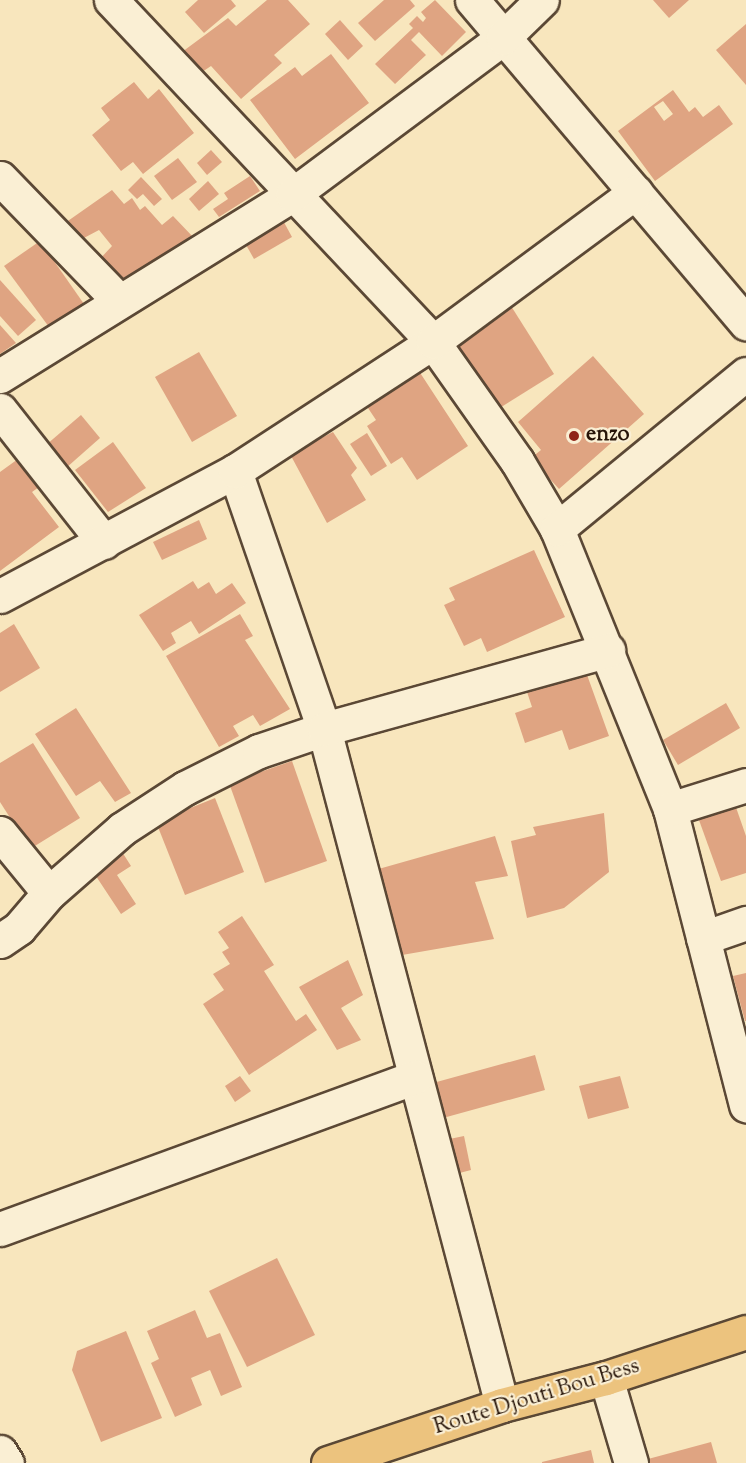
<!DOCTYPE html>
<html>
<head>
<meta charset="utf-8">
<style>
  body { margin:0 }
  #map { position:relative; width:746px; height:1463px; overflow:hidden; background:#f8e6bd; font-family:"Sorts Mill Goudy",serif }
  div>[style] { position:absolute }
  [style*='--x'] { left:calc(var(--x)*1px); top:calc(var(--y)*1px); width:calc(var(--w)*1px); rotate:calc(var(--a)*1deg) }
  .building>* { inset:0; background:#dfa482 }
  .roads { filter:drop-shadow(2px 0 #5b4835) drop-shadow(-2px 0 #5b4835) drop-shadow(0 2px #5b4835) drop-shadow(0 -2px #5b4835) }
  .minor>* { height:33px; margin:-16.5px; padding:0 16.5px; transform-origin:16.5px; border-radius:16.5px; background:#faefd4 }
  .major>* { height:33px; margin:-16.5px; padding:0 16.5px; transform-origin:16.5px; border-radius:16.5px; background:#ecc37e }
  .dots>* { width:16px; height:16px; translate:-50% -50%; box-sizing:border-box; border:3px solid #faefd4; border-radius:50% }
  span { translate:-50% -50%; white-space:nowrap; text-align:center; line-height:1.15; -webkit-text-stroke:4.5px #faefd4; paint-order:stroke }
  .poi-label { font-size:22px; color:#271408; font-weight:700 }
  .left { translate:0 -50%; text-align:left }
  .street-label { font-size:22px; color:#271408 }
</style>
</head>
<body>
<div id="map">
  <div class="building">
    <div style="clip-path:polygon(198px 0,231px 0,236px 6px,204px 33px,185px 12px)"></div>
    <div style="clip-path:polygon(267px 0,288px 0,310px 24px,274px 55px,282px 63px,241px 99px,211px 66px,202px 72px,182px 52px,228px 18px,236px 26px)"></div>
    <div style="clip-path:polygon(384px 0,410px 0,415px 6px,375px 41px,358px 23px)"></div>
    <div style="clip-path:polygon(435px 0,466px 32px,442px 56px,419px 32px,411px 40px,426px 55px,395px 84px,375px 64px,413px 28px,409px 24px,417px 16px,423px 22px,426px 18px,421px 12px)"></div>
    <div style="clip-path:polygon(653px 0,689px 0,669px 18px)"></div>
    <div style="clip-path:polygon(340px 20px,363px 46px,348px 60px,325px 34px)"></div>
    <div style="clip-path:polygon(746px 24px,746px 85px,716px 50px)"></div>
    <div style="clip-path:polygon(331px 54px,369px 103px,295px 159px,250px 100px,295px 67px,302px 76px)"></div>
    <div style="clip-path:polygon(134px 82px,148px 99px,159px 89px,194px 133px,143px 174px,133px 162px,121px 171px,92px 135px,110px 120px,101px 108px)"></div>
    <div style="clip-path:polygon(evenodd,673px 90px,689px 112px,695px 107px,703px 117px,719px 105px,733px 124px,655px 181px,618px 131px,673px 90px,663px 101px,673px 114px,664px 121px,654px 107px,663px 101px)"></div>
    <div style="clip-path:polygon(211px 150px,222px 162px,207px 175px,197px 163px)"></div>
    <div style="clip-path:polygon(178px 158px,197px 182px,172px 200px,154px 176px)"></div>
    <div style="clip-path:polygon(250px 176px,260px 191px,219px 217px,213px 209px,228px 199px,224px 193px)"></div>
    <div style="clip-path:polygon(141px 177px,162px 199px,154px 206px,143px 194px,137px 199px,128px 190px)"></div>
    <div style="clip-path:polygon(208px 181px,219px 194px,199px 211px,189px 199px)"></div>
    <div style="clip-path:polygon(112px 190px,124px 204px,132px 198px,140px 210px,145px 206px,162px 225px,173px 216px,194px 238px,120px 280px,98px 261px,112px 246px,99px 230px,82px 239px,65px 223px)"></div>
    <div style="clip-path:polygon(280px 215px,292px 237px,254px 259px,241px 236px)"></div>
    <div style="clip-path:polygon(40px 241px,84px 304px,49px 327px,4px 266px)"></div>
    <div style="clip-path:polygon(0 280px,36px 320px,18px 336px,0 316px)"></div>
    <div style="clip-path:polygon(511px 306px,554px 374px,487px 416px,444px 348px)"></div>
    <div style="clip-path:polygon(0 325px,16px 343px,0 354px)"></div>
    <div style="clip-path:polygon(199px 352px,237px 416px,192px 442px,155px 377px)"></div>
    <div style="clip-path:polygon(593px 356px,644px 414px,559px 489px,531px 458px,541px 450px,518px 422px)"></div>
    <div style="clip-path:polygon(413px 362px,468px 446px,417px 480px,402px 457px,391px 464px,367px 426px,376px 420px,360px 396px)"></div>
    <div style="clip-path:polygon(81px 415px,100px 438px,66px 468px,46px 445px)"></div>
    <div style="clip-path:polygon(333px 432px,357px 468px,351px 475px,366px 500px,327px 523px,290px 454px)"></div>
    <div style="clip-path:polygon(367px 433px,387px 466px,371px 476px,350px 444px)"></div>
    <div style="clip-path:polygon(113px 442px,146px 488px,108px 512px,75px 470px)"></div>
    <div style="clip-path:polygon(18px 459px,39px 487px,32px 492px,59px 527px,0 571px,0 472px)"></div>
    <div style="clip-path:polygon(199px 520px,207px 539px,162px 560px,153px 542px)"></div>
    <div style="clip-path:polygon(534px 550px,565px 617px,487px 652px,481px 638px,464px 646px,444px 605px,455px 600px,449px 588px)"></div>
    <div style="clip-path:polygon(193px 581px,198px 589px,209px 582px,216px 594px,232px 583px,246px 603px,199px 634px,191px 621px,171px 633px,176px 643px,163px 651px,139px 615px)"></div>
    <div style="clip-path:polygon(240px 614px,253px 636px,245px 640px,290px 709px,260px 726px,253px 715px,233px 726px,239px 736px,219px 747px,166px 656px)"></div>
    <div style="clip-path:polygon(14px 624px,40px 668px,0 692px,0 633px)"></div>
    <div style="clip-path:polygon(586px 672px,609px 736px,569px 750px,562px 730px,525px 743px,515px 713px,532px 707px,525px 686px)"></div>
    <div style="clip-path:polygon(726px 703px,740px 728px,678px 765px,663px 740px)"></div>
    <div style="clip-path:polygon(76px 708px,131px 793px,115px 802px,100px 781px,76px 796px,35px 734px)"></div>
    <div style="clip-path:polygon(33px 743px,80px 818px,30px 849px,0 802px,0 763px)"></div>
    <div style="clip-path:polygon(292px 761px,327px 861px,265px 883px,229px 783px)"></div>
    <div style="clip-path:polygon(732px 796px,746px 836px,746px 873px,721px 881px,695px 809px)"></div>
    <div style="clip-path:polygon(215px 798px,244px 872px,185px 895px,156px 822px)"></div>
    <div style="clip-path:polygon(604px 813px,609px 872px,564px 908px,527px 918px,511px 841px,536px 835px,533px 827px)"></div>
    <div style="clip-path:polygon(495px 836px,508px 876px,475px 882px,494px 939px,402px 955px,375px 870px)"></div>
    <div style="clip-path:polygon(117px 844px,131px 866px,117px 875px,136px 904px,121px 914px,88px 864px)"></div>
    <div style="clip-path:polygon(242px 916px,274px 965px,264px 971px,296px 1021px,306px 1014px,317px 1030px,249px 1075px,203px 1004px,224px 990px,213px 974px,230px 964px,222px 952px,229px 948px,218px 932px)"></div>
    <div style="clip-path:polygon(348px 960px,363px 995px,341px 1008px,361px 1040px,337px 1050px,299px 987px)"></div>
    <div style="clip-path:polygon(746px 973px,746px 1021px,745px 1021px,733px 976px)"></div>
    <div style="clip-path:polygon(535px 1055px,545px 1090px,443px 1118px,433px 1083px)"></div>
    <div style="clip-path:polygon(240px 1076px,251px 1091px,235px 1102px,225px 1086px)"></div>
    <div style="clip-path:polygon(620px 1076px,629px 1108px,588px 1119px,579px 1086px)"></div>
    <div style="clip-path:polygon(464px 1136px,471px 1170px,448px 1176px,440px 1141px)"></div>
    <div style="clip-path:polygon(277px 1258px,315px 1335px,247px 1367px,209px 1291px)"></div>
    <div style="clip-path:polygon(195px 1310px,207px 1338px,220px 1333px,242px 1387px,221px 1396px,210px 1370px,191px 1378px,202px 1405px,175px 1417px,151px 1363px,159px 1359px,147px 1331px)"></div>
    <div style="clip-path:polygon(126px 1331px,162px 1418px,101px 1442px,72px 1370px,77px 1351px)"></div>
    <div style="clip-path:polygon(711px 1442px,717px 1463px,637px 1463px,637px 1462px)"></div>
    <div style="clip-path:polygon(591px 1450px,594px 1463px,542px 1463px,542px 1462px)"></div>
  </div>
  <div class="roads">
    <div class="minor">
      <div style="--x:111;--y:0;--w:470;--a:46.7"></div>
      <div style="--x:433;--y:342;--w:146;--a:54.8"></div>
      <div style="--x:517;--y:461;--w:79;--a:59.5"></div>
      <div style="--x:557;--y:529;--w:302;--a:68"></div>
      <div style="--x:670;--y:809;--w:306;--a:75.6"></div>
      <div style="--x:472;--y:0;--w:424;--a:49.7"></div>
      <div style="--x:0;--y:178;--w:171;--a:45.9"></div>
      <div style="--x:0;--y:376;--w:344;--a:-31.8"></div>
      <div style="--x:292;--y:195;--w:263;--a:-36.7"></div>
      <div style="--x:503;--y:38;--w:54;--a:-44.3"></div>
      <div style="--x:0;--y:410;--w:168;--a:51.8"></div>
      <div style="--x:235;--y:471;--w:273;--a:71"></div>
      <div style="--x:324;--y:729;--w:699;--a:75.25"></div>
      <div style="--x:557;--y:529;--w:244;--a:-39.4"></div>
      <div style="--x:0;--y:596;--w:266;--a:-28"></div>
      <div style="--x:235;--y:471;--w:236;--a:-33.1"></div>
      <div style="--x:433;--y:342;--w:252;--a:-36.5"></div>
      <div style="--x:670;--y:809;--w:80;--a:-17.5"></div>
      <div style="--x:0;--y:833;--w:77;--a:50.8"></div>
      <div style="--x:703;--y:938;--w:46;--a:-19.2"></div>
      <div style="--x:0;--y:941;--w:23;--a:-34"></div>
      <div style="--x:19;--y:928;--w:46;--a:-49.4"></div>
      <div style="--x:49;--y:893;--w:97;--a:-41.2"></div>
      <div style="--x:122;--y:829;--w:75;--a:-33.1"></div>
      <div style="--x:185;--y:788;--w:83;--a:-26.6"></div>
      <div style="--x:259;--y:751;--w:69;--a:-18.7"></div>
      <div style="--x:324;--y:729;--w:295;--a:-15.5"></div>
      <div style="--x:0;--y:1229;--w:442;--a:-20.1"></div>
      <div style="--x:606;--y:1378;--w:89;--a:73.6"></div>
      <div style="--x:0;--y:1452;--w:13;--a:58"></div>
    </div>
    <div class="major">
      <div style="--x:328;--y:1463;--w:183;--a:-18.4"></div>
      <div style="--x:502;--y:1405;--w:107;--a:-14.6"></div>
      <div style="--x:606;--y:1378;--w:147;--a:-18.2"></div>
    </div>
  </div>
  <div class="dots">
    <div style="left:574px;top:436px;background:#8f2418"></div>
  </div>
  <div class="poi-label">
    <span class="left" style="left:586px;top:436px">enzo</span>
  </div>
  <div class="street-label">
    <span style="left:537px;top:1398px;rotate:-17deg">Route Djouti Bou Bess</span>
  </div>
</div>
</body>
</html>
